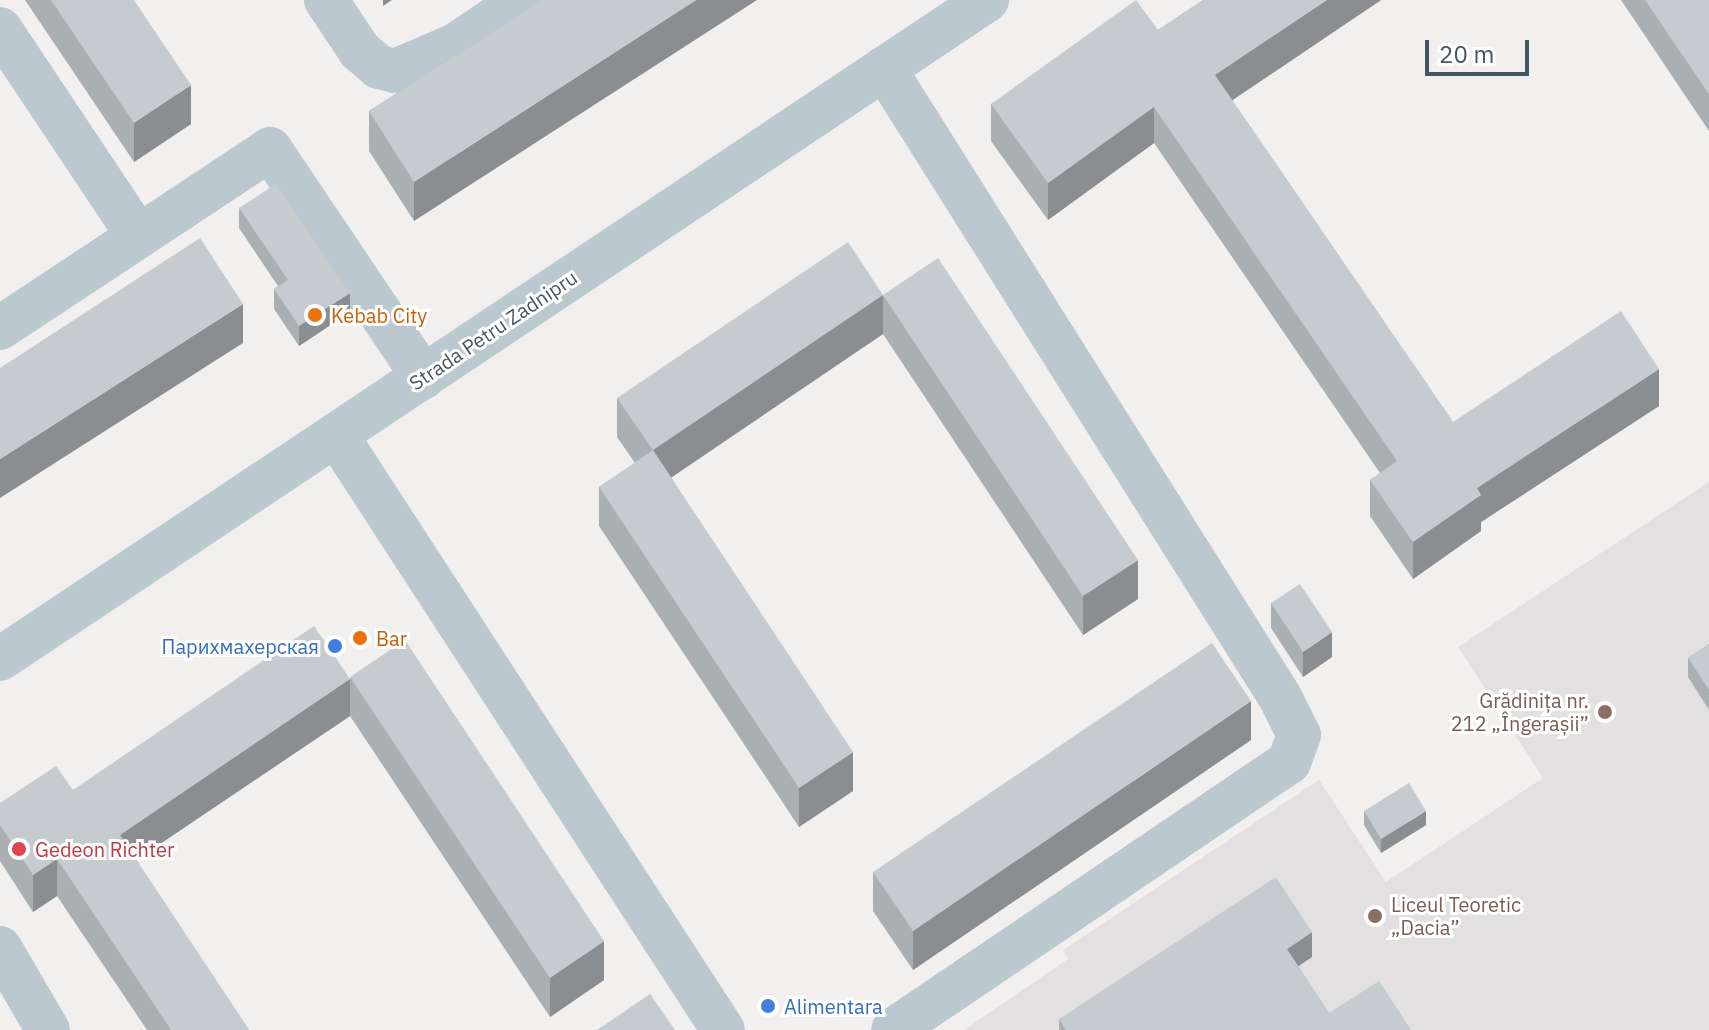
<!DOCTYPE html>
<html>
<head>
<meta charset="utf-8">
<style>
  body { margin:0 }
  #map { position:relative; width:1709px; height:1030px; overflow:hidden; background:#f2efef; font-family:"IBM Plex Sans",sans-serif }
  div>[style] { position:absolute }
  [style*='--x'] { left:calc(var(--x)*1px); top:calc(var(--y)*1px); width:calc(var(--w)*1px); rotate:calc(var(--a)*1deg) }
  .education>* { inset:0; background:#e3e0e1 }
  .minor>* { height:44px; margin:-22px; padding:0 22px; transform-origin:22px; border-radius:22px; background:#bcc8cf }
  .wall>* { inset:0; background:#aaafb2 }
  .shaded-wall>* { inset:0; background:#8b8e91 }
  .building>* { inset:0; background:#c6cbcf }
  .dots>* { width:22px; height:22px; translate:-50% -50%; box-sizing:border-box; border:4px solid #fff; border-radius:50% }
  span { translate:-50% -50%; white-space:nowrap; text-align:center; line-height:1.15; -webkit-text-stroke:6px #fff; paint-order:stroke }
  .food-label { font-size:20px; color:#c56008 }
  .left { translate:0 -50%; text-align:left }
  .street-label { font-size:20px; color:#46555e }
  .shop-label { font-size:20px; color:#366cbe }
  .right { translate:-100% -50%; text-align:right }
  .education-label { font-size:20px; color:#785e54 }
  .health-label { font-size:20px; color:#be3a42 }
  .scale { position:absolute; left:1425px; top:40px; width:104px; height:36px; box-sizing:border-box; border:4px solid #46555e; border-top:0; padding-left:10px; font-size:24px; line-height:28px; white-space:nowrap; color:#46555e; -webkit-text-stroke:6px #fff; paint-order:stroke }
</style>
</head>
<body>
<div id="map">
  <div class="education">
    <div style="clip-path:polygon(1709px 482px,1709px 1030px,964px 1030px,1068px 959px,1063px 950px,1319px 780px,1386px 882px,1543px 778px,1458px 647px)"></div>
  </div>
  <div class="minor">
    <div style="--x:326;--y:0;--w:61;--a:56.3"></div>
    <div style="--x:360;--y:51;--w:25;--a:40"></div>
    <div style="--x:379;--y:67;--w:16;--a:14"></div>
    <div style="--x:395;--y:71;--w:66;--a:-23.1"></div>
    <div style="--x:456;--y:45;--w:80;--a:-34.3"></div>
    <div style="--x:0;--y:29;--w:249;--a:56.3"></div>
    <div style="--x:884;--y:68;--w:743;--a:57.81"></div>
    <div style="--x:1280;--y:697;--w:42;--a:63.4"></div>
    <div style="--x:1299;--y:735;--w:29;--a:110"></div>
    <div style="--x:1289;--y:762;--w:478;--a:145.9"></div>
    <div style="--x:0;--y:328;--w:324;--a:-33.5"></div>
    <div style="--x:270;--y:149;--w:275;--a:56.1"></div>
    <div style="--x:337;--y:436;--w:708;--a:56.98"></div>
    <div style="--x:0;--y:659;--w:1187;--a:-33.73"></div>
    <div style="--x:0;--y:948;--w:95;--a:59.7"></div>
  </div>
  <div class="wall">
    <div style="clip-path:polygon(25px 0,134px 0,191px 124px,134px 162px)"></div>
    <div style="clip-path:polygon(542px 0,414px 221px,369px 151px,369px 111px)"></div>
    <div style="clip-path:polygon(1203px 0,1381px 0,1232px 100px,1453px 422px,1659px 406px,1481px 522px,1481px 531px,1413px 579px,1370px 516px,1370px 480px,1380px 473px,1154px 143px,1048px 220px,991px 141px,991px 104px,1158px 30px)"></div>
    <div style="clip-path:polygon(1621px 0,1709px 0,1709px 131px)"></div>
    <div style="clip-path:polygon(239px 208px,350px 312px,299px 346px,274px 309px,274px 289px,278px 286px,239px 228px)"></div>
    <div style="clip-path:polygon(883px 295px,1138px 599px,1083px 635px,883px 334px,671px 477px,853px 791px,799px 827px,599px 526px,599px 487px,635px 463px,617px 437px,617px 398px)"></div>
    <div style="clip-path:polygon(1271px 603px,1332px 657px,1303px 677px,1271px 628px)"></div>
    <div style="clip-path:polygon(1709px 644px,1709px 710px,1688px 677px,1688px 658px)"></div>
    <div style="clip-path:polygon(350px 677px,604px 980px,550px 1017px,350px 716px,136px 860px,249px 1030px,147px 1030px,57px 896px,33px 912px,0 861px,0 803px,73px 790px,350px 679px)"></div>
    <div style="clip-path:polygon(1251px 740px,913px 970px,873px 911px,873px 872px)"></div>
    <div style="clip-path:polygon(1364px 811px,1426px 825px,1381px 853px,1364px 825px)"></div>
    <div style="clip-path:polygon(1312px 957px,1298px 966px,1329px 1013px,1411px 1030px,1059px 1030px,1059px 1019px)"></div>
  </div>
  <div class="shaded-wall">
    <div style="clip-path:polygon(383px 0,392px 0,383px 6px)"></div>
    <div style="clip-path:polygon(696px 0,757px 0,414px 221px,414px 182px)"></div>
    <div style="clip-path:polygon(1327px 0,1381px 0,1215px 112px,1215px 75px)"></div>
    <div style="clip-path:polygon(191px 85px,191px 124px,134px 162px,134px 123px)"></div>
    <div style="clip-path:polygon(1154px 107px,1154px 143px,1048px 220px,1048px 183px)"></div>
    <div style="clip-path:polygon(350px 293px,350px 312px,299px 346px,299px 326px)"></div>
    <div style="clip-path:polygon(883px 295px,883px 334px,653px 490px,653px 450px)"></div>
    <div style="clip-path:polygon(243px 304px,243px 343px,0 498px,0 459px)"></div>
    <div style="clip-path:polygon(1659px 369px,1659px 406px,1481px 522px,1481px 531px,1413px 579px,1413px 542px,1477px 488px)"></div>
    <div style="clip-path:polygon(1138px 560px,1138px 599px,1083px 635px,1083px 596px)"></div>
    <div style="clip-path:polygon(1332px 632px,1332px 657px,1303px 677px,1303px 652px)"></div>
    <div style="clip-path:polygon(350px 679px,350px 716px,120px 871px,120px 835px)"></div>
    <div style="clip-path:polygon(1251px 701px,1251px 740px,913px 970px,913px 931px)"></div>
    <div style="clip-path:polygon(853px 752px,853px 791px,799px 827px,799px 788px)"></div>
    <div style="clip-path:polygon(1426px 811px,1426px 825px,1381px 853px,1381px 839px)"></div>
    <div style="clip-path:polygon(57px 859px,57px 896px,33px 912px,33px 875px)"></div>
    <div style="clip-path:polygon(1312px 932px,1312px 957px,1287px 974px,1287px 949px)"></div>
    <div style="clip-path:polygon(604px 941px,604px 980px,550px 1017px,550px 978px)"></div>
  </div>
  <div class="building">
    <div style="clip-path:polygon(51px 0,134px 0,191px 85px,134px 123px)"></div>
    <div style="clip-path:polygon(542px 0,696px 0,414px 182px,369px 111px)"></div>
    <div style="clip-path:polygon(1136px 0,1158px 30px,1203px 0,1327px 0,1215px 75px,1453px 422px,1621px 311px,1659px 369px,1477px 488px,1481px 495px,1413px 542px,1370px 480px,1397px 461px,1154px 107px,1048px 183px,991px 104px)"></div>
    <div style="clip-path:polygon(1645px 0,1709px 0,1709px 94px)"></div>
    <div style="clip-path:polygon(276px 184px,350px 293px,299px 326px,274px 289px,288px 280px,239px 208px)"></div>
    <div style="clip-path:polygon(200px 238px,243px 304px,0 459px,0 368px)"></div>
    <div style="clip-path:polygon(848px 242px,883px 295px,653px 450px,617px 398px)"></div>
    <div style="clip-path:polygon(938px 258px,1138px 560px,1083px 596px,883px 295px)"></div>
    <div style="clip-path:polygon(653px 450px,853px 752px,799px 788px,599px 487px)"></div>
    <div style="clip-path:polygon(1300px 584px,1332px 632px,1303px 652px,1271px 603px)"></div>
    <div style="clip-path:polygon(314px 626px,350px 679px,120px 835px,249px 1030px,171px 1030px,57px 859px,33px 875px,0 825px,0 803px,56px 766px,73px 790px)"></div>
    <div style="clip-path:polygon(405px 640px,604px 941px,550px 978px,350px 677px)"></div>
    <div style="clip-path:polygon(1212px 643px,1251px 701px,913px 931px,873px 872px)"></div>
    <div style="clip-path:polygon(1709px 644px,1709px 690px,1688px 658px)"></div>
    <div style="clip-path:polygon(1409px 783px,1426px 811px,1381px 839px,1364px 811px)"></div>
    <div style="clip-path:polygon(1276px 877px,1312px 932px,1287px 949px,1329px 1013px,1379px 981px,1411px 1030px,1066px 1030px,1059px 1019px)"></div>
    <div style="clip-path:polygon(650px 994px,675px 1030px,597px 1030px)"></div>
  </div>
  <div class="dots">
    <div style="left:315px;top:315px;background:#e8710a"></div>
    <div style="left:360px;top:638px;background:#e8710a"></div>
    <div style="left:335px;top:646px;background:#3f7fe0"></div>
    <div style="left:1605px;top:712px;background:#8d6e63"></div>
    <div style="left:19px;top:849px;background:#e0444e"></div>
    <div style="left:1375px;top:916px;background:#8d6e63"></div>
    <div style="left:768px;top:1006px;background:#3f7fe0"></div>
  </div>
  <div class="food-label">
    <span class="left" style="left:331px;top:315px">Kebab City</span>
    <span class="left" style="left:376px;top:638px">Bar</span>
  </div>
  <div class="street-label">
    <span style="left:493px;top:330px;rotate:-34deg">Strada Petru Zadnipru</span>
  </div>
  <div class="shop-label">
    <span class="right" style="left:319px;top:646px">Парихмахерская</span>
    <span class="left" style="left:784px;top:1006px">Alimentara</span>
  </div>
  <div class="education-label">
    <span class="right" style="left:1589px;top:712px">Grădinița nr.<br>212 „Îngerașii”</span>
    <span class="left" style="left:1391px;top:916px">Liceul Teoretic<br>„Dacia”</span>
  </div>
  <div class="health-label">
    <span class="left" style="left:35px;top:849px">Gedeon Richter</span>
  </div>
  <div class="scale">20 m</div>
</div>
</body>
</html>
